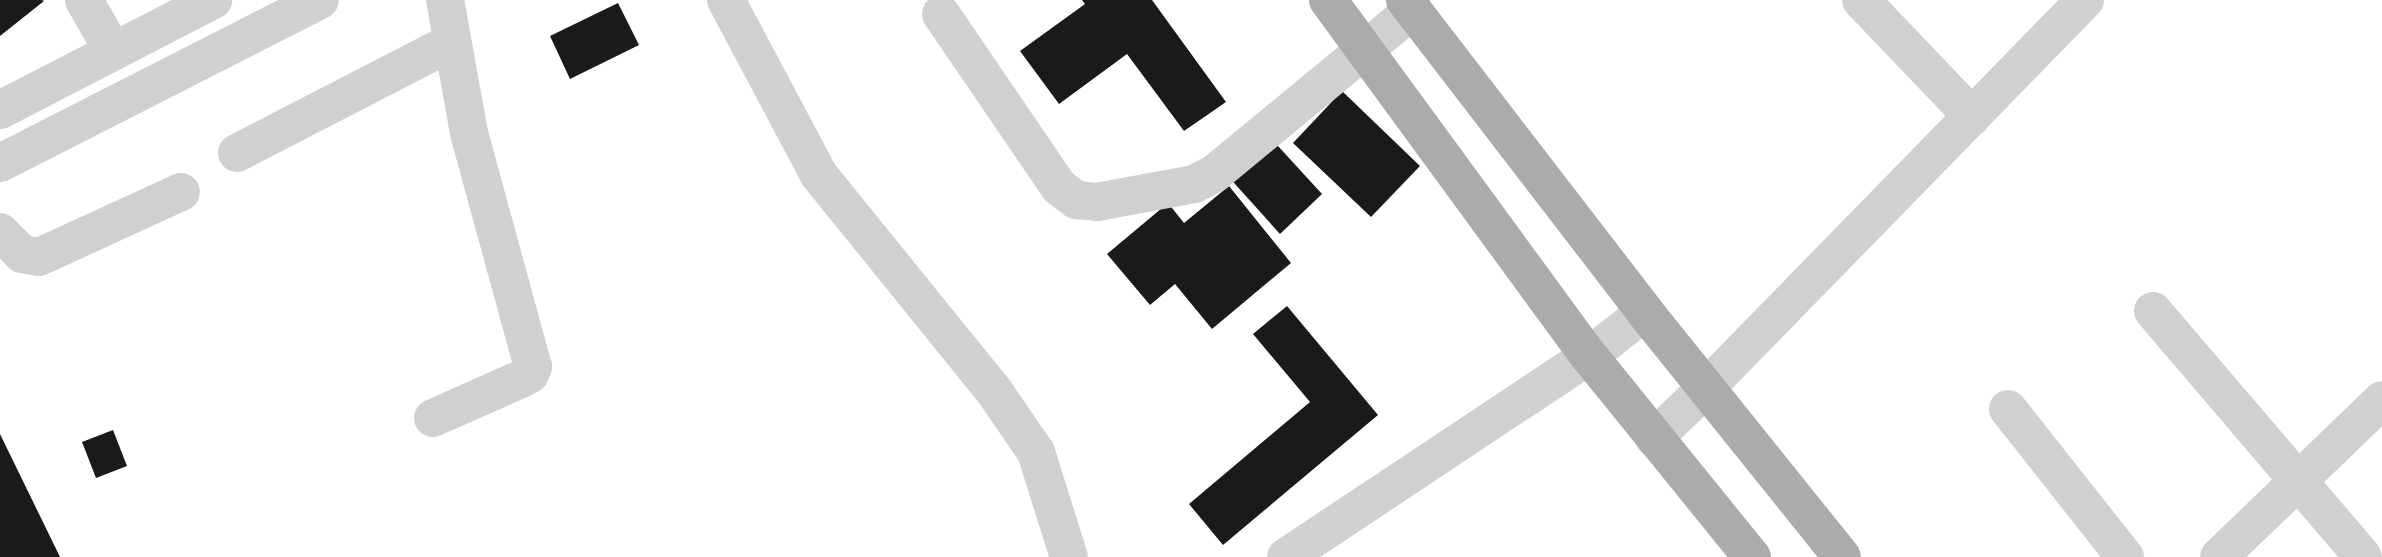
<!DOCTYPE html>
<html>
<head>
<meta charset="utf-8">
<style>
  body { margin:0 }
  #map { position:relative; width:2382px; height:557px; overflow:hidden; background:#fff; font-family:"Open Sans",sans-serif }
  div>[style] { position:absolute }
  [style*='--x'] { left:calc(var(--x)*1px); top:calc(var(--y)*1px); width:calc(var(--w)*1px); rotate:calc(var(--a)*1deg) }
  .building>* { inset:0; background:#1a1a1a }
  .minor>* { height:38px; margin:-19px; padding:0 19px; transform-origin:19px; border-radius:19px; background:#d0d0d0 }
  .major>* { height:38px; margin:-19px; padding:0 19px; transform-origin:19px; border-radius:19px; background:#ababab }
  span { translate:-50% -50%; white-space:nowrap; text-align:center; line-height:1.15; -webkit-text-stroke:7px #fff; paint-order:stroke }
</style>
</head>
<body>
<div id="map">
  <div class="building">
    <div style="clip-path:polygon(0 0,42px 0,44px 1px,0 36px)"></div>
    <div style="clip-path:polygon(1082px 0,1152px 0,1226px 102px,1184px 131px,1127px 54px,1059px 104px,1020px 51px,1085px 4px)"></div>
    <div style="clip-path:polygon(618px 3px,639px 45px,570px 79px,550px 36px)"></div>
    <div style="clip-path:polygon(1342px 91px,1420px 166px,1371px 217px,1293px 143px)"></div>
    <div style="clip-path:polygon(1268px 135px,1322px 194px,1280px 234px,1226px 174px)"></div>
    <div style="clip-path:polygon(1229px 186px,1291px 263px,1212px 329px,1175px 284px,1150px 305px,1107px 254px,1168px 203px,1184px 223px)"></div>
    <div style="clip-path:polygon(1287px 306px,1378px 415px,1223px 545px,1189px 504px,1310px 402px,1253px 334px)"></div>
    <div style="clip-path:polygon(113px 430px,127px 466px,96px 478px,82px 442px)"></div>
    <div style="clip-path:polygon(0 434px,60px 557px,0 557px)"></div>
  </div>
  <div class="minor">
    <div style="--x:84;--y:0;--w:59;--a:60.4"></div>
    <div style="--x:726;--y:0;--w:198;--a:62"></div>
    <div style="--x:819;--y:175;--w:278;--a:51"></div>
    <div style="--x:994;--y:391;--w:74;--a:55.5"></div>
    <div style="--x:1036;--y:452;--w:110;--a:72.6"></div>
    <div style="--x:1861;--y:0;--w:161;--a:46.3"></div>
    <div style="--x:941;--y:14;--w:209;--a:55.7"></div>
    <div style="--x:1059;--y:187;--w:21;--a:37"></div>
    <div style="--x:1076;--y:200;--w:21;--a:5"></div>
    <div style="--x:1097;--y:202;--w:99;--a:-10.5"></div>
    <div style="--x:1194;--y:184;--w:22;--a:-27"></div>
    <div style="--x:1214;--y:174;--w:258;--a:-39.5"></div>
    <div style="--x:0;--y:110;--w:240;--a:-27.3"></div>
    <div style="--x:237;--y:153;--w:240;--a:-27.3"></div>
    <div style="--x:0;--y:163;--w:359;--a:-27"></div>
    <div style="--x:0;--y:232;--w:31;--a:45"></div>
    <div style="--x:22;--y:254;--w:17;--a:10"></div>
    <div style="--x:39;--y:257;--w:156;--a:-24.6"></div>
    <div style="--x:2153;--y:311;--w:323;--a:49.5"></div>
    <div style="--x:2008;--y:409;--w:189;--a:51.7"></div>
    <div style="--x:433;--y:418;--w:96;--a:-23.9"></div>
    <div style="--x:521;--y:379;--w:10;--a:-29"></div>
    <div style="--x:530;--y:374;--w:8;--a:-67"></div>
    <div style="--x:533;--y:367;--w:243;--a:-105.3"></div>
    <div style="--x:469;--y:133;--w:135;--a:-100.2"></div>
    <div style="--x:1654;--y:438;--w:74;--a:-43.9"></div>
    <div style="--x:1707;--y:387;--w:541;--a:-45.67"></div>
    <div style="--x:1286;--y:557;--w:364;--a:-33.6"></div>
    <div style="--x:1589;--y:356;--w:71;--a:-38.2"></div>
    <div style="--x:2219;--y:557;--w:226;--a:-43.9"></div>
  </div>
  <div class="major">
    <div style="--x:1328;--y:0;--w:441;--a:53.8"></div>
    <div style="--x:1589;--y:356;--w:259;--a:51"></div>
    <div style="--x:1405;--y:0;--w:394;--a:52.4"></div>
    <div style="--x:1645;--y:312;--w:314;--a:51.2"></div>
  </div>
</div>
</body>
</html>
